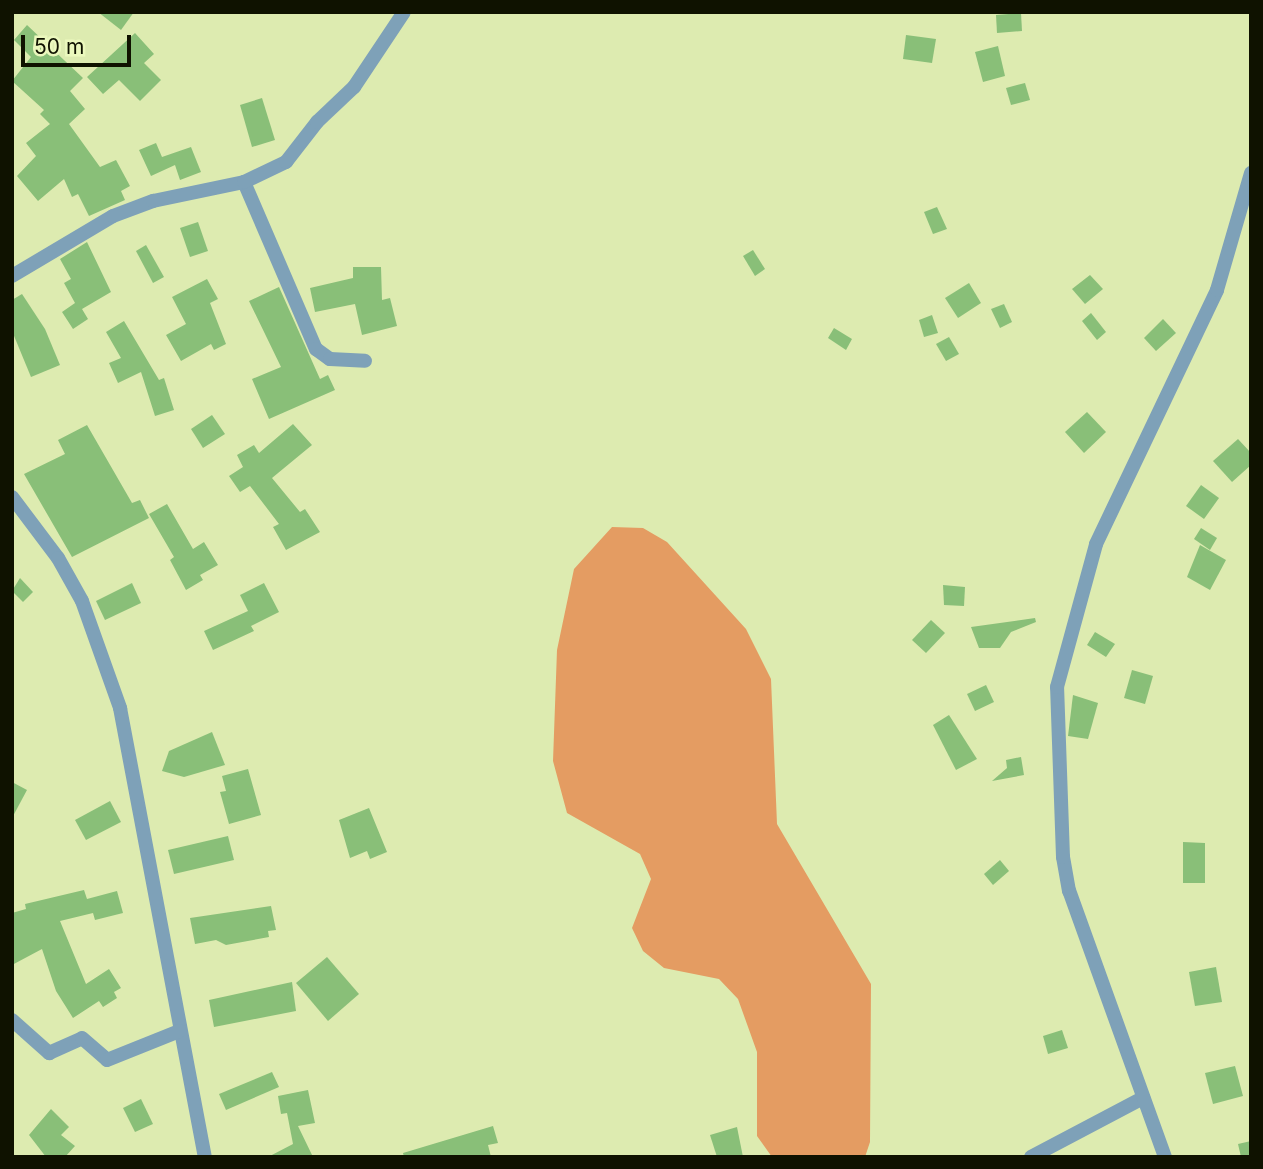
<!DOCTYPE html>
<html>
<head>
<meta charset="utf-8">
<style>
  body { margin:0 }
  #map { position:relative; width:1263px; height:1169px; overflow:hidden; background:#ddebb0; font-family:Inter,sans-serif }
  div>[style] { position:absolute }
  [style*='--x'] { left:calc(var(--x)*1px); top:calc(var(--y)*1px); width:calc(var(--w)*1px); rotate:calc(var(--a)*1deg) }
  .forest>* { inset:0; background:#e49c62 }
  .building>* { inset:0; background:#89bf78 }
  .minor>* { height:14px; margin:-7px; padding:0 7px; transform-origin:7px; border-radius:7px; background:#7ea1b8 }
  span { translate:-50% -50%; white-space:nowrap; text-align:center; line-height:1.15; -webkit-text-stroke:7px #ebf8bd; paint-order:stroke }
  .frame { position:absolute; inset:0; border:14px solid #0f1200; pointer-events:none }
  .scale { position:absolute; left:21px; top:35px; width:110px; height:32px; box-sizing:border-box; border:4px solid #0f1200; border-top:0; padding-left:9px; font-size:21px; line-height:24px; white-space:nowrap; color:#0f1200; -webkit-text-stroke:5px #ebf8bd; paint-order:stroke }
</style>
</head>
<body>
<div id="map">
  <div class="forest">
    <div style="clip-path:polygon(612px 527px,643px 528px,667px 542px,746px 629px,771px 679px,777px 824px,871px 984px,870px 1142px,865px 1157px,772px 1157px,757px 1136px,757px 1052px,738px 999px,719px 979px,664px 968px,643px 951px,632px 928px,651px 879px,640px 854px,567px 813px,553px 761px,557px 650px,574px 569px)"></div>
  </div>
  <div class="building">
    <div style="clip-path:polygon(98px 12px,134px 12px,121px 30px)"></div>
    <div style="clip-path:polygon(1021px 13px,1022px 31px,997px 33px,996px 15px)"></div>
    <div style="clip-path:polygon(27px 25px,83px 78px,70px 91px,85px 109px,69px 124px,100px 167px,116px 160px,130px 186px,121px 191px,125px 200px,89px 216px,78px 194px,72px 197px,64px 179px,38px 201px,17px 176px,36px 156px,26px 143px,50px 124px,40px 114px,44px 110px,12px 81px,31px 57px,14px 40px)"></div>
    <div style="clip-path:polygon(135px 33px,154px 54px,144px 63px,161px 80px,140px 101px,119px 80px,103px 94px,87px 77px)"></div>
    <div style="clip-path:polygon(906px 35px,936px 39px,932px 63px,903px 59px)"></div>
    <div style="clip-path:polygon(998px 46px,1005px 76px,983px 82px,975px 52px)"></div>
    <div style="clip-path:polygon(1025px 83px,1030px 100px,1011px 105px,1006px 88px)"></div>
    <div style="clip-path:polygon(262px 98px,275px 140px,252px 147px,240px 105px)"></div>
    <div style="clip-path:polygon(156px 143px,162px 157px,191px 147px,201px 172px,180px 180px,175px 165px,151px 176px,139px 150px)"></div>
    <div style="clip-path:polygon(937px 207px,947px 229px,933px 234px,924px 212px)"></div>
    <div style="clip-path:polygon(198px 222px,208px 251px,190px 257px,180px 228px)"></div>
    <div style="clip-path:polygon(87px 242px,111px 292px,82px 309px,88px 319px,73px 329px,62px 312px,75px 303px,64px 283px,71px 279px,60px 259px)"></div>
    <div style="clip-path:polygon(146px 245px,164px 277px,153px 283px,136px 251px)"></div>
    <div style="clip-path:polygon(753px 250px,765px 269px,755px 276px,743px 256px)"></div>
    <div style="clip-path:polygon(353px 267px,381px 267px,382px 300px,390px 298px,397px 326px,362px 335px,355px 304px,315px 312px,310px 288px,353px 278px)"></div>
    <div style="clip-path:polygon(1090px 275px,1103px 289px,1085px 304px,1072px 289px)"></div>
    <div style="clip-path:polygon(207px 279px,218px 299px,210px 303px,226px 344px,214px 350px,211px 344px,181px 361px,166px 335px,186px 324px,172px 297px)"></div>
    <div style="clip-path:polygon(969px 283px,981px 303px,958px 318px,945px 298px)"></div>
    <div style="clip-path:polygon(279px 287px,320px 379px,328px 375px,335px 390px,269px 419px,252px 379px,281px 367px,249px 301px)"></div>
    <div style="clip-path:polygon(22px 294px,45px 329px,60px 365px,31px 377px,12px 331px,12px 300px)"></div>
    <div style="clip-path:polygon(1004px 304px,1012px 322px,1000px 328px,991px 309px)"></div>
    <div style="clip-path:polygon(1091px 313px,1106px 332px,1097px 340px,1082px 321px)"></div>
    <div style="clip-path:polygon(932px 315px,938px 333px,924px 337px,919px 320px)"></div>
    <div style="clip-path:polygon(1163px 319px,1176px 333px,1156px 351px,1144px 338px)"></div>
    <div style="clip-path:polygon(124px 321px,159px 380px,164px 378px,174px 410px,155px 416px,141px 372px,118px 383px,109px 363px,121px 358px,106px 332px)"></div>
    <div style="clip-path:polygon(834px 328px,852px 339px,846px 350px,828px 338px)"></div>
    <div style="clip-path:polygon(949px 337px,959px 354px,946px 361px,936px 344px)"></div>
    <div style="clip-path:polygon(1087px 412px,1106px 432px,1084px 453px,1065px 432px)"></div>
    <div style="clip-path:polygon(212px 415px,225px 434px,203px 448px,191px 429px)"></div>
    <div style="clip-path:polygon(293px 424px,312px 445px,272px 478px,300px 512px,305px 509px,320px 532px,286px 550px,273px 527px,279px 524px,250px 486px,240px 492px,229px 476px,243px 467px,237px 455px,254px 445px,259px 453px)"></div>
    <div style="clip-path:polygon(87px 425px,132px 503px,140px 500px,149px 518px,72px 557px,24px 474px,65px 454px,58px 440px)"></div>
    <div style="clip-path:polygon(1238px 439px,1251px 453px,1251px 465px,1232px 482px,1213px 461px)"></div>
    <div style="clip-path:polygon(1201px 485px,1219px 498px,1204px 519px,1186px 506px)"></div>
    <div style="clip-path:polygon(167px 504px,193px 549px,204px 542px,218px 565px,200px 575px,203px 580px,186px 590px,170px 560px,174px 557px,149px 514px)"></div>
    <div style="clip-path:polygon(1201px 528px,1217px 538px,1210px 550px,1194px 539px)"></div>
    <div style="clip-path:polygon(1200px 545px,1226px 560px,1210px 590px,1187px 577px)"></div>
    <div style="clip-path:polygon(20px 578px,33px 592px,23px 602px,12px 591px)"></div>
    <div style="clip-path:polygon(132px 583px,141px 603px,105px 620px,96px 601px)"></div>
    <div style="clip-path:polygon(264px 583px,279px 612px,251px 626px,254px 631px,213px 650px,204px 631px,248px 611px,240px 595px)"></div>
    <div style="clip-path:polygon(943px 585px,965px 587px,964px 606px,944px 605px)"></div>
    <div style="clip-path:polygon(1035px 618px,1036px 622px,1011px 632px,1000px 648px,979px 648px,971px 627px)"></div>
    <div style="clip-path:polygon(931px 620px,945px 633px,926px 653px,912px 640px)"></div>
    <div style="clip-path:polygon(1095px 632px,1115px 644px,1106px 657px,1087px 645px)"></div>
    <div style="clip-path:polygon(1132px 670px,1153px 676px,1145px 704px,1124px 698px)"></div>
    <div style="clip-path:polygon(986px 685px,994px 702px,975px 711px,967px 694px)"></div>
    <div style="clip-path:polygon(1073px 695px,1098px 703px,1088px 739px,1068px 736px)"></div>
    <div style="clip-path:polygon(949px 715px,977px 759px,956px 770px,933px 725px)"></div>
    <div style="clip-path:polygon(212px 732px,225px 765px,184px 777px,162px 771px,169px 751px)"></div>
    <div style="clip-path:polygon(1021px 757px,1024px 775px,992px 781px,1007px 768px,1006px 760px)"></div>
    <div style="clip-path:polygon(248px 769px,261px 815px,229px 824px,220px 792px,226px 791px,222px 776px)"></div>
    <div style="clip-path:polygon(12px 782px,27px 790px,12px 818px)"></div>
    <div style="clip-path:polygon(110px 801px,121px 822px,86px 840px,75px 820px)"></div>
    <div style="clip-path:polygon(369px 808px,387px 852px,370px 859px,367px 851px,350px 858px,339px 820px)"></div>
    <div style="clip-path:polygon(228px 836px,234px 860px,174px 874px,168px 850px)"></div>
    <div style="clip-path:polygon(1183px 842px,1205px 843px,1205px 883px,1183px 883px)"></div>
    <div style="clip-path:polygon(1000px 860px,1009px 871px,993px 885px,984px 874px)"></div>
    <div style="clip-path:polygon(84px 890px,87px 899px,117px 891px,123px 913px,95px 920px,93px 913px,60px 921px,86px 984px,109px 969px,121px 988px,114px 992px,117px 998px,103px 1007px,99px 1001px,73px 1018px,56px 991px,42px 949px,12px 965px,12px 913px,26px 909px,25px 904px)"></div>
    <div style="clip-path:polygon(271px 906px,276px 930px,268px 931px,269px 937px,226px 945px,216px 940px,195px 944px,190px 918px)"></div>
    <div style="clip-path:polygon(327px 957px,359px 994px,328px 1021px,296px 983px)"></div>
    <div style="clip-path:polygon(1216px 967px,1222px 1002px,1195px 1006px,1189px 972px)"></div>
    <div style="clip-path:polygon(292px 982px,296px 1011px,214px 1027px,209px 1000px)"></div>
    <div style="clip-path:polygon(1062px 1030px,1068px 1048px,1048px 1054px,1043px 1036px)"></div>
    <div style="clip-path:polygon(1235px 1066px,1243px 1096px,1213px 1104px,1205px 1073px)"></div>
    <div style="clip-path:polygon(272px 1072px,279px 1087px,226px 1110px,219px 1094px)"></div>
    <div style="clip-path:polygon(308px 1090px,315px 1123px,298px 1126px,313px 1157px,268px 1157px,293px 1144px,287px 1113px,281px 1114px,278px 1096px)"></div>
    <div style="clip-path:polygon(141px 1099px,153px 1124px,135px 1132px,123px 1108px)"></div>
    <div style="clip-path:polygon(51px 1109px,69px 1127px,61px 1135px,75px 1146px,65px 1157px,46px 1157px,29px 1135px)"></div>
    <div style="clip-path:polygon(493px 1126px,498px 1143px,488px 1145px,491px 1157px,404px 1157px,403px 1153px)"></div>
    <div style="clip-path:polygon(737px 1127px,743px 1157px,717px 1157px,710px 1135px)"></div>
    <div style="clip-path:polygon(1251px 1141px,1251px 1157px,1241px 1157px,1238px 1144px)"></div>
  </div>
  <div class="minor">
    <div style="--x:244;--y:182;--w:182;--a:66.7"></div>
    <div style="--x:316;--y:349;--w:17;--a:36"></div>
    <div style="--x:330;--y:359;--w:35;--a:3"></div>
    <div style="--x:12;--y:276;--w:117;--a:-30.7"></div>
    <div style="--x:113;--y:216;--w:43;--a:-20.6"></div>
    <div style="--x:153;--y:201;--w:93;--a:-11.8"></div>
    <div style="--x:244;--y:182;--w:47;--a:-25.5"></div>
    <div style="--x:286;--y:162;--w:51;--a:-52.2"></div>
    <div style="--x:317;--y:122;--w:51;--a:-43.4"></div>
    <div style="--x:354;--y:87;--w:90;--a:-56.3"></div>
    <div style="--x:12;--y:497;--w:76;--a:53"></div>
    <div style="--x:58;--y:558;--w:49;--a:60.8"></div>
    <div style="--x:82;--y:601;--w:114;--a:70.4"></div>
    <div style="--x:120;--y:708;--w:457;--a:79.3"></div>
    <div style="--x:12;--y:1020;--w:50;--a:41.7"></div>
    <div style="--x:49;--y:1053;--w:36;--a:-24"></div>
    <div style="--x:82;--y:1038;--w:33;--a:41"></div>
    <div style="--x:107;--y:1060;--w:78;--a:-21.9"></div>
    <div style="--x:1031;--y:1157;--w:127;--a:-27.8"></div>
    <div style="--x:1165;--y:1157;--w:283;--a:-109.8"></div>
    <div style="--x:1069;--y:891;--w:35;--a:-100"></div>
    <div style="--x:1063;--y:857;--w:170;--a:-92"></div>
    <div style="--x:1057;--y:687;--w:148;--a:-74.7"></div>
    <div style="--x:1096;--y:544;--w:281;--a:-64.5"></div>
    <div style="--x:1217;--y:290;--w:122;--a:-73.8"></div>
  </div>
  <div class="frame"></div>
  <div class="scale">50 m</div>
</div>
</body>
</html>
